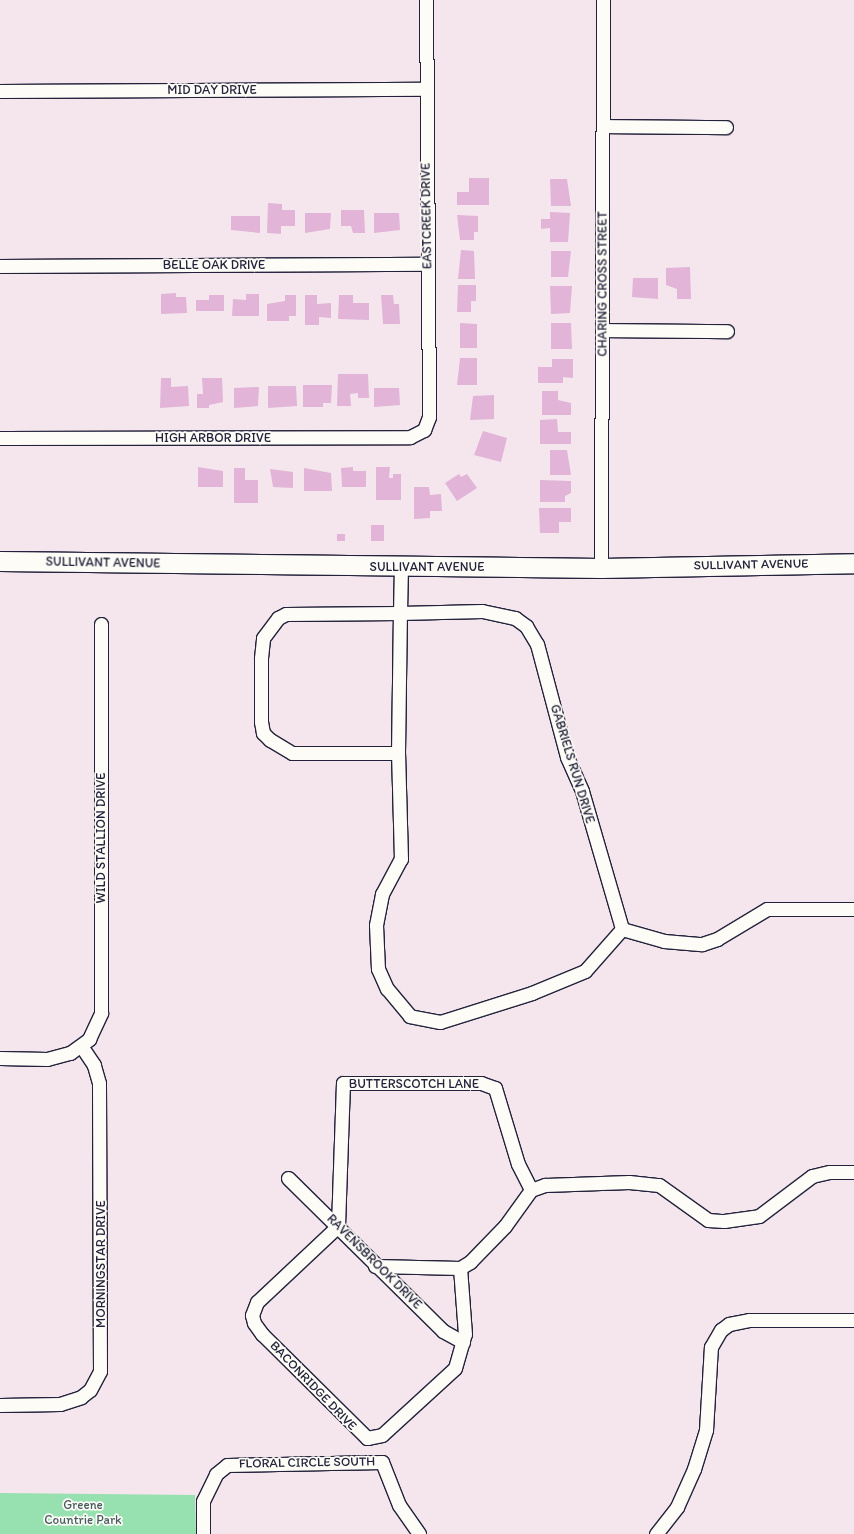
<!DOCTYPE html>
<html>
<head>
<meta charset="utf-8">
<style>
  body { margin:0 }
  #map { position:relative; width:854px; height:1534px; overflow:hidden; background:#f5e6ee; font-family:Itim,sans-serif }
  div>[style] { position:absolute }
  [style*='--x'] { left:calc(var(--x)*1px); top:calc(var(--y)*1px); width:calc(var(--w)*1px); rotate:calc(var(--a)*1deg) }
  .green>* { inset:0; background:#97e0af }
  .building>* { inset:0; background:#e1b4d8 }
  .roads { filter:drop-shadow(1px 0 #22223b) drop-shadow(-1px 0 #22223b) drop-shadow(0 1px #22223b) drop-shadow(0 -1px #22223b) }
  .street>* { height:13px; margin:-6.5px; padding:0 6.5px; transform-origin:6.5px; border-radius:6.5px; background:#fdfcf7 }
  .secondary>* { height:19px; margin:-9.5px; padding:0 9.5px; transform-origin:9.5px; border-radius:9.5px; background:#fdfcf7 }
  span { translate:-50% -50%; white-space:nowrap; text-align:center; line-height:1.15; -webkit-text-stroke:3.5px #fdfcf7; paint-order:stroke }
  .street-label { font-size:13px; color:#22223b }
  .park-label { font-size:13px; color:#455b5e }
</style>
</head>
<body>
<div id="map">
  <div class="green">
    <div style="clip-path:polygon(0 1493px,195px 1495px,196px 1534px,0 1534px)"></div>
  </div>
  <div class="building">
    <div style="clip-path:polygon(469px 178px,489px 178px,489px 205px,457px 205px,457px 192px,469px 192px)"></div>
    <div style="clip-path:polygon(550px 179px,567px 179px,571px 206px,551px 206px)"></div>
    <div style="clip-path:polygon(268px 203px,282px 204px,282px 210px,295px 210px,295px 226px,281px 226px,281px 234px,267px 233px)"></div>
    <div style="clip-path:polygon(341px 210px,364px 210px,365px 233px,353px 233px,351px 226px,341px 226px)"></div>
    <div style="clip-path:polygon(550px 212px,570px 213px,568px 242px,550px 242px,550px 228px,541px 229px,541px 219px,550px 219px)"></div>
    <div style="clip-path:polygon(305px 213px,331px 213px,330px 229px,305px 233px)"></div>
    <div style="clip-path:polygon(374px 213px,399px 213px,400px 230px,374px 233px)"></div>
    <div style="clip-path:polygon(457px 215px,478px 216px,478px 232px,474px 232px,474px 240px,460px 240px)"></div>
    <div style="clip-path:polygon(231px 216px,260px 216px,260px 233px,231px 230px)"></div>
    <div style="clip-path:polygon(461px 250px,474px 251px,475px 279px,458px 279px)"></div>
    <div style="clip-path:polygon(551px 251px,571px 251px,568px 277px,551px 277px)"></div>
    <div style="clip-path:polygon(690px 267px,691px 299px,677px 299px,677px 289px,666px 285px,666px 268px)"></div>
    <div style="clip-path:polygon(633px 278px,658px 278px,658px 299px,632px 297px)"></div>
    <div style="clip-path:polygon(458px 285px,476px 285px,476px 301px,471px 301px,471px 312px,457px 312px)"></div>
    <div style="clip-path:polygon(550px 286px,572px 286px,570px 313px,551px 314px)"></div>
    <div style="clip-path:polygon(176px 293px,176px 297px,186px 297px,187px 313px,161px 314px,161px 294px)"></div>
    <div style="clip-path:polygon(246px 294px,259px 294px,259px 316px,232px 316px,233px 299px,246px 300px)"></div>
    <div style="clip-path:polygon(209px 295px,224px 295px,224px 311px,196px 311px,196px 300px,209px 300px)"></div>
    <div style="clip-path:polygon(285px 295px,296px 295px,296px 316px,289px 316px,289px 321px,267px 321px,267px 304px,285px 301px)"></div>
    <div style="clip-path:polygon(305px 295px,317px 295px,317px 304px,331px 303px,331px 318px,319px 317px,319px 325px,305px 325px)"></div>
    <div style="clip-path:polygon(339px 295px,353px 295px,353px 303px,369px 303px,369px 320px,338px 319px)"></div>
    <div style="clip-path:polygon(381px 295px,393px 295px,394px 304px,399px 304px,400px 324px,383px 324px)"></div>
    <div style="clip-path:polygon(460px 323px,477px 324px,477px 348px,460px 348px)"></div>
    <div style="clip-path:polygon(551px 323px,571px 323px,572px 349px,551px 349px)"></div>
    <div style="clip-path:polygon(460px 358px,477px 358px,477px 385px,457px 385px)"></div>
    <div style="clip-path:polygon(552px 359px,573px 359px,573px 378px,563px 377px,563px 383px,538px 383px,538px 367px,552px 367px)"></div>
    <div style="clip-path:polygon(338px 374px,368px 374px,369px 398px,358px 398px,358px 393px,350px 394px,351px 406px,337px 406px)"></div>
    <div style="clip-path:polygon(161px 378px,171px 378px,171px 387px,188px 386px,189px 406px,160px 408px)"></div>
    <div style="clip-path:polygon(202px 378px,222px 378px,223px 402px,209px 405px,209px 408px,197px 408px,197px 394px,203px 394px)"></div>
    <div style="clip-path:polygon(303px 385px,332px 385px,331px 403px,323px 403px,323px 407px,303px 407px)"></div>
    <div style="clip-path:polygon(268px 386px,296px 386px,297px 406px,268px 408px)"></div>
    <div style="clip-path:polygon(259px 387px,258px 406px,234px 408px,234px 388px)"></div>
    <div style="clip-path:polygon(374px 388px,399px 388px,400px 405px,374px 407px)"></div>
    <div style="clip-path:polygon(542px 391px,558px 391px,558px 400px,571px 403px,571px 415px,542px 415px)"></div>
    <div style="clip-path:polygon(494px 395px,494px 419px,470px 420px,473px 396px)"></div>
    <div style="clip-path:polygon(557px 419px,558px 432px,571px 432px,571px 444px,540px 444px,540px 420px)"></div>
    <div style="clip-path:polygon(483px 431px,507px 438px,501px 462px,474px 455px)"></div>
    <div style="clip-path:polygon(550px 450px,567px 450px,571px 475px,550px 475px)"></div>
    <div style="clip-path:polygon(198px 467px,223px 471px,223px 487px,198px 487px)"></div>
    <div style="clip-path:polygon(353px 467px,353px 471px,366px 471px,366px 487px,342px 487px,341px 468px)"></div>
    <div style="clip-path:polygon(376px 467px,390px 467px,389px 478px,393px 478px,393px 474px,401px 474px,401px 500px,376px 500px)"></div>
    <div style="clip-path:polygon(234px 468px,245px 468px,245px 480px,258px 480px,258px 503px,234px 503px)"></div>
    <div style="clip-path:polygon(304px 468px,331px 473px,332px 491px,304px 491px)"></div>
    <div style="clip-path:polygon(270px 469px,293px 472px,293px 488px,273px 487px)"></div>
    <div style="clip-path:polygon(459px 474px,461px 477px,467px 474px,477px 488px,457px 501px,445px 483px)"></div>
    <div style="clip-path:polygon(540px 480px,571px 481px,571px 493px,565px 496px,565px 502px,540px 502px)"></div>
    <div style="clip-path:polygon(414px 487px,429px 487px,430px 495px,441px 494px,442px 511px,430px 511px,430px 518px,414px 519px)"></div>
    <div style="clip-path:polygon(539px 508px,571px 508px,571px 522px,559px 522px,559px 533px,540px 533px)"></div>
    <div style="clip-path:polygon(371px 525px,384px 525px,384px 541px,371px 541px)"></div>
    <div style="clip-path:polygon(337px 534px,345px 534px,345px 541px,337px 541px)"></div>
  </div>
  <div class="roads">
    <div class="street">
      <div style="--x:0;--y:91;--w:424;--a:-0.3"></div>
      <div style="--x:603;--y:126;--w:123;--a:0.5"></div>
      <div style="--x:0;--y:266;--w:428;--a:-0.3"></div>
      <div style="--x:603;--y:330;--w:124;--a:0.5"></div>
      <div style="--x:0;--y:438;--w:410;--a:-0.1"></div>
      <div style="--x:410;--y:437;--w:16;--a:-27"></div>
      <div style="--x:424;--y:430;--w:14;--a:-69"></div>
      <div style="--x:429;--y:417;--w:417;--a:-90.4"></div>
      <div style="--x:601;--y:568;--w:568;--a:-89.8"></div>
      <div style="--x:398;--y:753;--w:106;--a:180"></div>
      <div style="--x:292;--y:753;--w:26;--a:-149"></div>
      <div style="--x:270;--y:740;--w:10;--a:-135"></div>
      <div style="--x:263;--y:733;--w:11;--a:-100"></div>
      <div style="--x:261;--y:722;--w:64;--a:-90"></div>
      <div style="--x:261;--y:658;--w:20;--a:-84"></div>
      <div style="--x:263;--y:638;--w:25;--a:-53"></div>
      <div style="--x:278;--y:618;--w:9;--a:-27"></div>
      <div style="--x:286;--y:614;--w:114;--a:-0.5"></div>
      <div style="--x:400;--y:613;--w:82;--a:-1.4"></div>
      <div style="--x:482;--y:611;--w:34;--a:12"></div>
      <div style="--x:515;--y:618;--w:14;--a:36"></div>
      <div style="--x:526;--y:626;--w:21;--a:59"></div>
      <div style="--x:537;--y:644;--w:117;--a:75.1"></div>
      <div style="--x:567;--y:757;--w:37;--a:66"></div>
      <div style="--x:582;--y:791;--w:144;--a:73.8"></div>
      <div style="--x:622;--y:929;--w:56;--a:131.4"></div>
      <div style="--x:585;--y:971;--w:57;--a:157.5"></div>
      <div style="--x:532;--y:993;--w:96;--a:162.5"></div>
      <div style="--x:440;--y:1022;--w:31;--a:-169"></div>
      <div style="--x:410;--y:1016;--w:35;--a:-130"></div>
      <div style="--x:387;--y:989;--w:22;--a:-114"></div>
      <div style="--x:378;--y:969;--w:44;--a:-92.6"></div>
      <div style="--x:376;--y:925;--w:32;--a:-79"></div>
      <div style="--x:382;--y:894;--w:40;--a:-62"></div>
      <div style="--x:401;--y:859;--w:106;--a:-91.6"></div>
      <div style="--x:398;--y:753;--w:140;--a:-89.2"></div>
      <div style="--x:400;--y:613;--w:46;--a:-88.8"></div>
      <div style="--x:622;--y:929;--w:44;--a:15.9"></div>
      <div style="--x:664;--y:941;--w:38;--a:5"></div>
      <div style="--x:702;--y:944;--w:16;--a:-18"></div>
      <div style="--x:717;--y:939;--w:58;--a:-31"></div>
      <div style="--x:767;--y:909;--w:87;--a:0"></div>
      <div style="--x:0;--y:1058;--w:47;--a:1.2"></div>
      <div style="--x:47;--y:1059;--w:24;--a:-15"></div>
      <div style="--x:70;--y:1053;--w:24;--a:-36"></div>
      <div style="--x:89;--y:1039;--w:29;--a:-65"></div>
      <div style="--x:101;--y:1013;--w:389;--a:-90"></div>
      <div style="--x:288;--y:1178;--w:218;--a:44.6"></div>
      <div style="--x:443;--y:1331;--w:23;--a:29"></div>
      <div style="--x:338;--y:1226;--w:111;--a:136.8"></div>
      <div style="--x:257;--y:1302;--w:14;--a:111"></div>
      <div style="--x:252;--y:1315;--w:8;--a:76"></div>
      <div style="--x:254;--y:1323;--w:14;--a:54"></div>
      <div style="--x:262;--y:1334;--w:148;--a:44.7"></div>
      <div style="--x:367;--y:1438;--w:15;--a:-11"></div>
      <div style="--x:382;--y:1435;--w:99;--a:-42.5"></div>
      <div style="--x:455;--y:1368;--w:35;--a:-74"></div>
      <div style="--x:465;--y:1334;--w:66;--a:-94.3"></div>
      <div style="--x:338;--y:1226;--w:143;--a:-88"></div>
      <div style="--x:343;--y:1083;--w:138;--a:0"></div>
      <div style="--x:481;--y:1083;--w:15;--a:20"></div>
      <div style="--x:495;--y:1088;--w:79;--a:73.2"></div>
      <div style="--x:518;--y:1164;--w:29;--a:63"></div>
      <div style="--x:375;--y:1266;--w:85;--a:1.3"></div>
      <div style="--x:460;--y:1268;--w:12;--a:-31"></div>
      <div style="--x:470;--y:1262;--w:50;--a:-45.8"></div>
      <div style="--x:505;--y:1226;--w:44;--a:-54.2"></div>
      <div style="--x:531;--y:1190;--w:15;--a:-20"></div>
      <div style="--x:545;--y:1185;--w:84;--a:-2"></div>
      <div style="--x:629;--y:1182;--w:30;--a:6"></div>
      <div style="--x:659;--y:1185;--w:60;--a:35.5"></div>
      <div style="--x:708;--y:1220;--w:16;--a:4"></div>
      <div style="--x:724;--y:1221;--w:35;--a:-8"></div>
      <div style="--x:759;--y:1216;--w:66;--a:-37"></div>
      <div style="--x:812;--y:1176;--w:18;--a:-13"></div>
      <div style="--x:830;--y:1172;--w:24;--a:0"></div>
      <div style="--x:0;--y:1405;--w:60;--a:-1"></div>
      <div style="--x:60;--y:1404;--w:22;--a:-18"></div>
      <div style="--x:81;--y:1397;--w:11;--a:-38"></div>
      <div style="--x:90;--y:1390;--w:21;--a:-62"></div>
      <div style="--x:100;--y:1371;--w:288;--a:-90.2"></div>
      <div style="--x:99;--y:1083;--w:19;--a:-106"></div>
      <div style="--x:94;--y:1065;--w:23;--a:-124"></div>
      <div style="--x:203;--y:1534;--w:33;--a:-90"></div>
      <div style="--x:203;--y:1501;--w:30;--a:-64"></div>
      <div style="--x:216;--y:1474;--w:14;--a:-39"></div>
      <div style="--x:227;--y:1465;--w:155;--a:-1.1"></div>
      <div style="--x:382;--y:1462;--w:46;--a:68.4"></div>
      <div style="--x:399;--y:1505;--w:35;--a:55"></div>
      <div style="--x:656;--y:1534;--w:34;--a:-52"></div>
      <div style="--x:677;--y:1507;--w:42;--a:-65.9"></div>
      <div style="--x:694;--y:1469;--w:41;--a:-72.9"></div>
      <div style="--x:706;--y:1430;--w:83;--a:-86.6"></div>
      <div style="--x:711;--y:1347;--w:20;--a:-60"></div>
      <div style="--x:721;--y:1330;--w:10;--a:-37"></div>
      <div style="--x:729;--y:1324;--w:20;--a:-11"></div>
      <div style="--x:749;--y:1320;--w:105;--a:0"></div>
    </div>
    <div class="secondary">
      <div style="--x:0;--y:561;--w:601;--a:0.67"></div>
      <div style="--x:601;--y:568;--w:253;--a:-1.1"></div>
    </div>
  </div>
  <div class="street-label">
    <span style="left:212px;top:90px">MID DAY DRIVE</span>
    <span style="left:427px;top:216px;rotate:-91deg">EASTCREEK DRIVE</span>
    <span style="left:214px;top:265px">BELLE OAK DRIVE</span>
    <span style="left:603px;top:284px;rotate:-90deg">CHARING CROSS STREET</span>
    <span style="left:213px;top:438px">HIGH ARBOR DRIVE</span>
    <span style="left:103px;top:563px;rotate:1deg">SULLIVANT AVENUE</span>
    <span style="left:751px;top:565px;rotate:-1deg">SULLIVANT AVENUE</span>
    <span style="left:427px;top:567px">SULLIVANT AVENUE</span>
    <span style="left:572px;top:764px;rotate:73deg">GABRIELS RUN DRIVE</span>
    <span style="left:101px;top:838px;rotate:-90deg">WILD STALLION DRIVE</span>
    <span style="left:414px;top:1084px">BUTTERSCOTCH LANE</span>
    <span style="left:374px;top:1262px;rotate:45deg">RAVENSBROOK DRIVE</span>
    <span style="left:101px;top:1264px;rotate:-90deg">MORNINGSTAR DRIVE</span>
    <span style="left:313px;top:1386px;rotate:46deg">BACONRIDGE DRIVE</span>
    <span style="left:307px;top:1463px;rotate:-1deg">FLORAL CIRCLE SOUTH</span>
  </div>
  <div class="park-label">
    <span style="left:83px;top:1513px">Greene<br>Countrie Park</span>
  </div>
</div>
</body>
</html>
